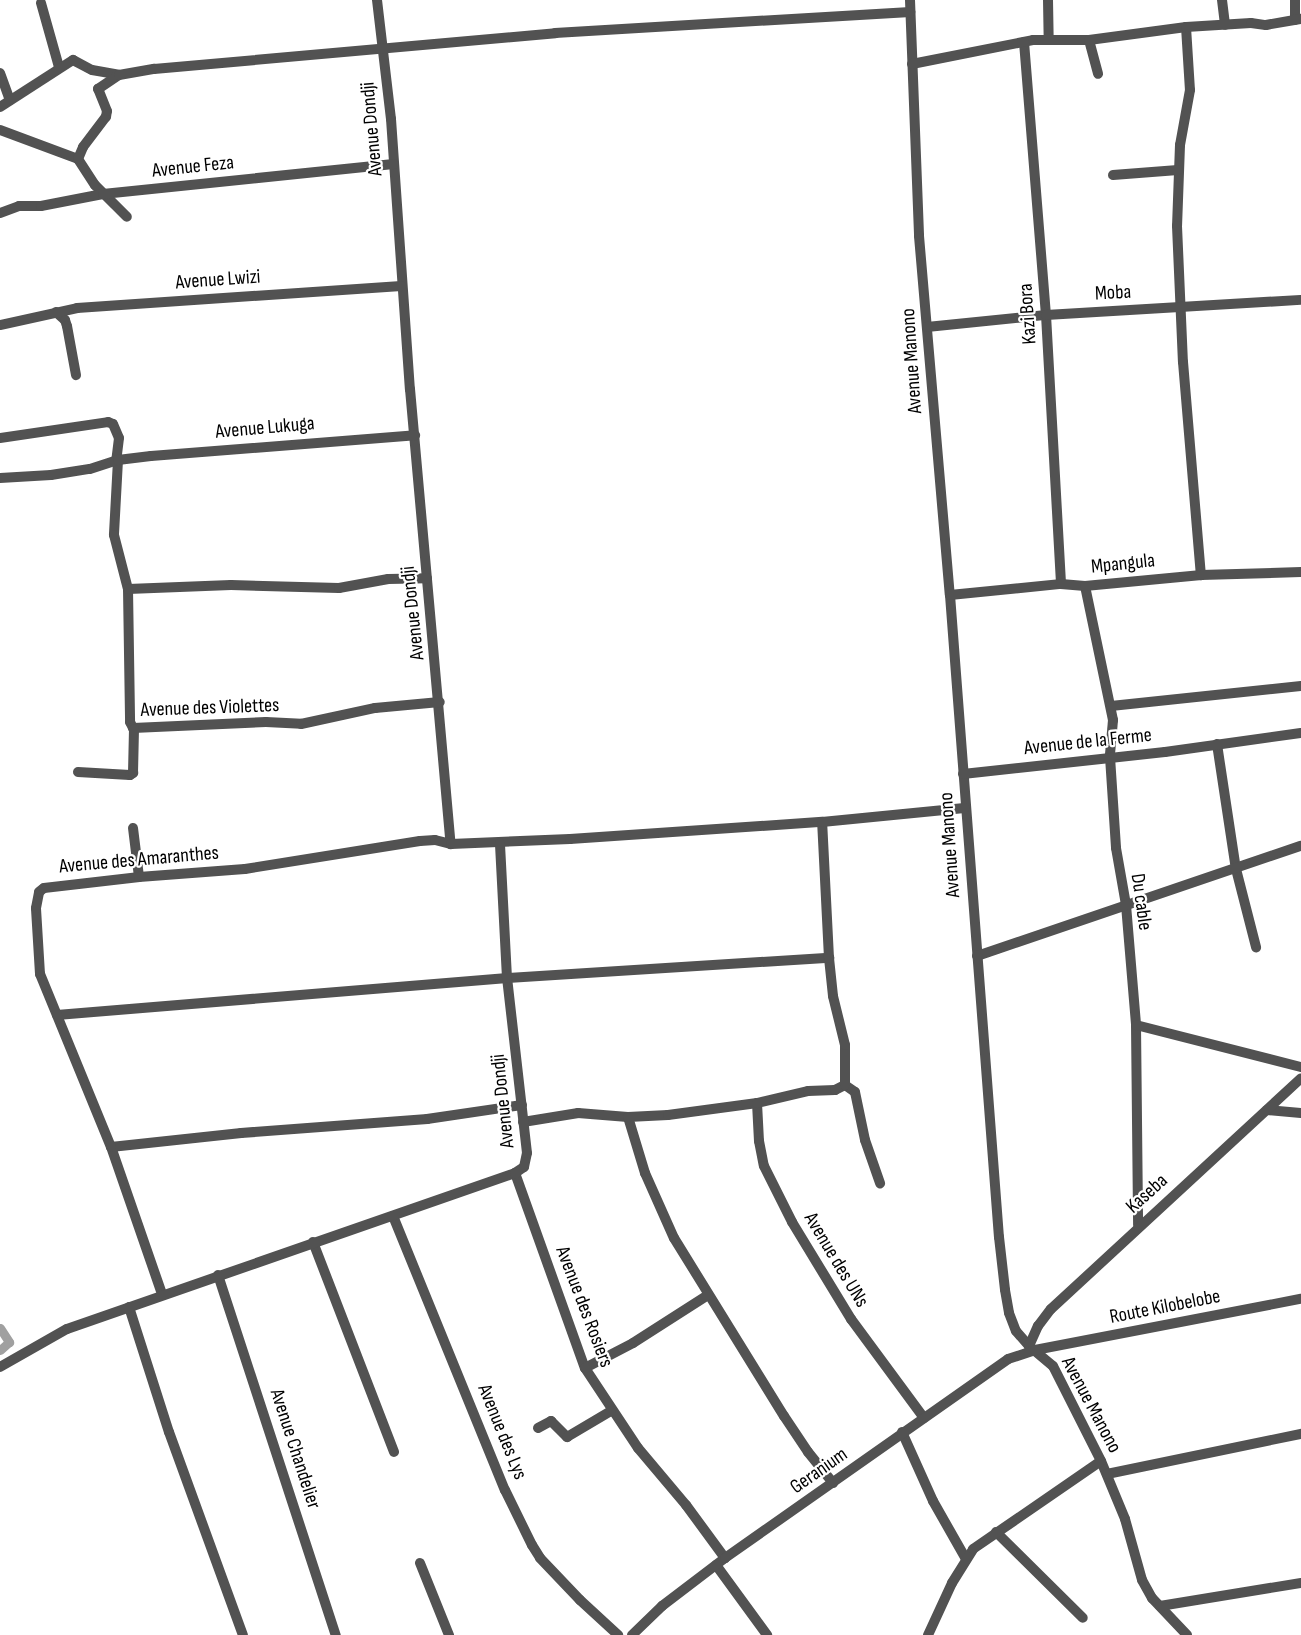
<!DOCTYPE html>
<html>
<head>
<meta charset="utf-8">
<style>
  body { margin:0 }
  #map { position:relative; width:1301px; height:1635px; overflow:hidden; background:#fff; font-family:"Sofia Sans Condensed",sans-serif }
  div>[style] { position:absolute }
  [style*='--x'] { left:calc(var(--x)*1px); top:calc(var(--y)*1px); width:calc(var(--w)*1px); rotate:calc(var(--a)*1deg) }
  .canal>* { height:9px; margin:-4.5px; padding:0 4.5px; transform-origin:4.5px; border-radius:4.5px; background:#a0a0a0 }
  .minor>* { height:10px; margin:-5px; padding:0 5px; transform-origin:5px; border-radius:5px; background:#525252 }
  span { translate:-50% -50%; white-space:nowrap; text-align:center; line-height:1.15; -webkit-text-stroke:4.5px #fff; paint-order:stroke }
  .street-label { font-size:20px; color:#000 }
</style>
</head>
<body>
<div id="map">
  <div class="canal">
    <div style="--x:0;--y:1328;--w:17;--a:57"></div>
    <div style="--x:9;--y:1342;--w:12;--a:138"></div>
  </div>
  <div class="minor">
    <div style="--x:377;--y:0;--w:120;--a:83.3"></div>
    <div style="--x:391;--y:119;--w:271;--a:86"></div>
    <div style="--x:410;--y:389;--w:457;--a:84.9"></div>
    <div style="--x:910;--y:0;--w:236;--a:87.8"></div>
    <div style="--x:919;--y:236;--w:360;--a:85.1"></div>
    <div style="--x:950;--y:595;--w:644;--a:85.64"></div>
    <div style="--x:999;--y:1237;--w:53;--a:83.5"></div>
    <div style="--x:1005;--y:1290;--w:23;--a:80"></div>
    <div style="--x:1009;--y:1313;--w:19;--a:69"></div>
    <div style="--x:1016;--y:1331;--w:20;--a:49"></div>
    <div style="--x:1029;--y:1346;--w:31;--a:40"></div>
    <div style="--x:1053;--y:1366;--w:106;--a:63.2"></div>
    <div style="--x:1101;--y:1461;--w:63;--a:67.5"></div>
    <div style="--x:1125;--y:1519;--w:63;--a:74.4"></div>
    <div style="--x:1142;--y:1580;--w:21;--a:61"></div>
    <div style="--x:1152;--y:1598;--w:51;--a:46.6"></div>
    <div style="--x:1048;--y:0;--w:39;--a:89"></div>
    <div style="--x:1222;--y:0;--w:25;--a:83"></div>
    <div style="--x:1295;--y:0;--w:20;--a:90"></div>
    <div style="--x:41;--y:3;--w:66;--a:74.3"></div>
    <div style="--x:1186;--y:27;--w:63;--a:86.4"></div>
    <div style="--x:1190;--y:90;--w:56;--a:100.3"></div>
    <div style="--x:1180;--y:145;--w:81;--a:92.1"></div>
    <div style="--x:1177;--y:226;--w:136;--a:87.5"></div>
    <div style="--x:1183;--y:362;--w:214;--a:85.2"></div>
    <div style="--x:1089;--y:40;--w:35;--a:75"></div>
    <div style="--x:1024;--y:42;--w:274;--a:85.4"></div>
    <div style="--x:1046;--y:315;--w:269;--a:86.8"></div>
    <div style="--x:912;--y:64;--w:123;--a:-11.2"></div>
    <div style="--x:1033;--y:40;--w:56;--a:0"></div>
    <div style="--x:1089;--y:40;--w:98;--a:-7.6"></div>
    <div style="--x:1186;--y:27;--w:65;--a:-3.5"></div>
    <div style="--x:1251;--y:23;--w:15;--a:8"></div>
    <div style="--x:1266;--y:25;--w:36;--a:-10"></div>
    <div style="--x:0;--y:73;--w:29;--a:70"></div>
    <div style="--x:0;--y:107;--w:87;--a:-32.8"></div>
    <div style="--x:73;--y:60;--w:21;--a:28"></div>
    <div style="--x:92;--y:70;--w:27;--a:10"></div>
    <div style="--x:0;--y:130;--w:83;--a:20.4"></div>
    <div style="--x:78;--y:159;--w:31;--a:57"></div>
    <div style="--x:95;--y:185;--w:45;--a:45"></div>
    <div style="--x:78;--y:159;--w:13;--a:-67"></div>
    <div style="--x:83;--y:147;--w:38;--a:-53"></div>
    <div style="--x:106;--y:117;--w:6;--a:-81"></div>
    <div style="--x:107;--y:111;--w:24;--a:-112"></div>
    <div style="--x:98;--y:89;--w:25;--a:-34"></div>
    <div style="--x:119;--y:75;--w:36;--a:-10"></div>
    <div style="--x:154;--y:69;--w:403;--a:-5.1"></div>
    <div style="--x:555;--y:33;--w:356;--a:-3.4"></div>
    <div style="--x:1113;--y:175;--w:65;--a:-4.4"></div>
    <div style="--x:0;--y:213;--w:20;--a:-20"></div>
    <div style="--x:19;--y:206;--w:22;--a:0"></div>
    <div style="--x:41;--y:206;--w:63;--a:-11"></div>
    <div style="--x:103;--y:194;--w:292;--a:-5.9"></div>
    <div style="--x:56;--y:312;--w:12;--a:42"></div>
    <div style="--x:65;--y:320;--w:6;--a:72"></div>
    <div style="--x:67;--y:326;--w:50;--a:79.6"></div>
    <div style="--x:0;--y:325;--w:79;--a:-12.4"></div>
    <div style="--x:77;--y:308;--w:325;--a:-3.9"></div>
    <div style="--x:927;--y:327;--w:120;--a:-5.8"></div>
    <div style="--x:1046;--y:315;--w:255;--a:-3.4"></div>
    <div style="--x:0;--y:438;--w:109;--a:-8.4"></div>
    <div style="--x:108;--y:422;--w:5;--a:22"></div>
    <div style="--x:113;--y:424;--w:15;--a:67"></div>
    <div style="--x:119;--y:438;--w:23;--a:97"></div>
    <div style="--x:118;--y:460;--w:75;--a:93.1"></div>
    <div style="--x:114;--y:535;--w:56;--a:75.5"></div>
    <div style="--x:128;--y:589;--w:133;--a:89.1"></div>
    <div style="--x:130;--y:722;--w:7;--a:63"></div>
    <div style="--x:133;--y:728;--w:133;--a:-2.6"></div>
    <div style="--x:266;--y:722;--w:35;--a:3"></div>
    <div style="--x:301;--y:724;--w:76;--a:-12.2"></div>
    <div style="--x:375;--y:708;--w:65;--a:-5.3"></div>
    <div style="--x:0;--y:478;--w:51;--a:-3.4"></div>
    <div style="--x:51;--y:475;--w:39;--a:-9"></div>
    <div style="--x:90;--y:469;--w:29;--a:-18"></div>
    <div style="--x:118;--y:460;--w:33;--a:-7"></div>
    <div style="--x:151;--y:456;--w:265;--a:-4.5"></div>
    <div style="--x:1085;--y:586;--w:137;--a:78.2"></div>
    <div style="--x:1113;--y:720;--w:37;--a:95"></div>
    <div style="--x:1110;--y:757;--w:91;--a:86.2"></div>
    <div style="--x:1116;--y:848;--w:58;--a:80"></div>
    <div style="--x:1126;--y:905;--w:120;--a:85.2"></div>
    <div style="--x:1136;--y:1025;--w:200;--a:89.4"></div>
    <div style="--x:128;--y:589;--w:103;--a:-2.2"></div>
    <div style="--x:231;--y:585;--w:108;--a:1.6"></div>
    <div style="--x:339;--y:588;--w:50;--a:-10.4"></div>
    <div style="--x:388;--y:579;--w:39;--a:-1"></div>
    <div style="--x:950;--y:595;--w:112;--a:-5.7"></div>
    <div style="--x:1061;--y:584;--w:24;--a:5"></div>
    <div style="--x:1085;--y:586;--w:117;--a:-5.4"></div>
    <div style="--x:1201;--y:575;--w:100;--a:-1.7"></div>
    <div style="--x:1111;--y:706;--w:191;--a:-6"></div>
    <div style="--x:1217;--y:744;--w:126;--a:81.4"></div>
    <div style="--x:1236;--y:869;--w:81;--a:75.6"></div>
    <div style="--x:78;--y:772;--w:52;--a:3.3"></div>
    <div style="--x:130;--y:775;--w:4;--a:-34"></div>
    <div style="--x:133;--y:773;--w:44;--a:-88.7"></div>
    <div style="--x:963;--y:774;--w:203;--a:-6.2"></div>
    <div style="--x:1165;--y:752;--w:137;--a:-8"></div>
    <div style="--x:133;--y:828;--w:49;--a:83"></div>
    <div style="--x:977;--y:956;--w:342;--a:-18.8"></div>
    <div style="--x:57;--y:1015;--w:452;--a:-4.7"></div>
    <div style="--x:507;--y:978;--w:323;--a:-3.6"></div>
    <div style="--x:1136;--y:1025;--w:170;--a:14.3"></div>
    <div style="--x:845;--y:1085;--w:12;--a:35"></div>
    <div style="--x:855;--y:1092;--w:49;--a:78.2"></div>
    <div style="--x:865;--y:1140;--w:46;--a:70.8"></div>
    <div style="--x:757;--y:1103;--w:38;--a:87"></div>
    <div style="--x:759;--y:1141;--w:25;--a:79"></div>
    <div style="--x:764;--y:1166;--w:63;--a:63.4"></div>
    <div style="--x:792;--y:1222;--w:114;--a:58.7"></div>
    <div style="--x:851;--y:1319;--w:123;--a:53.6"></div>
    <div style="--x:1267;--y:1110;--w:34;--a:5"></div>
    <div style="--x:628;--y:1117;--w:59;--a:73.1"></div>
    <div style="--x:645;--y:1173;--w:71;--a:66"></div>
    <div style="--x:674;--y:1238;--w:209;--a:58.3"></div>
    <div style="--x:784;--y:1416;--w:43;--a:56.3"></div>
    <div style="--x:808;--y:1452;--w:40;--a:51"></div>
    <div style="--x:523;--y:1122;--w:56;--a:-9.3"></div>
    <div style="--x:578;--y:1113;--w:50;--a:4.6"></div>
    <div style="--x:628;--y:1117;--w:40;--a:-2.9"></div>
    <div style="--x:668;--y:1115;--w:90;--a:-7.7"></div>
    <div style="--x:757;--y:1103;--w:52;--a:-13.2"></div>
    <div style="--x:808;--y:1091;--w:27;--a:-2"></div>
    <div style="--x:835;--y:1090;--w:11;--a:-27"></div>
    <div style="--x:845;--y:1085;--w:40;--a:-90"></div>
    <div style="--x:845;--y:1045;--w:50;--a:-103.8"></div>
    <div style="--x:833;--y:996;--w:38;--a:-96"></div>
    <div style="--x:829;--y:958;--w:136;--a:-92.9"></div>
    <div style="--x:111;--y:1147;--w:131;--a:-6.1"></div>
    <div style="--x:241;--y:1133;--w:187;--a:-4.3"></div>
    <div style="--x:427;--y:1119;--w:96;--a:-8.4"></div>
    <div style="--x:515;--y:1173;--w:207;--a:70.3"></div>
    <div style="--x:585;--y:1368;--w:96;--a:56.5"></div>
    <div style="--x:638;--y:1448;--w:75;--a:49.9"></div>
    <div style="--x:686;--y:1505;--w:66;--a:53.7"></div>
    <div style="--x:393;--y:1216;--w:296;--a:67.8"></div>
    <div style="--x:505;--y:1490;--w:61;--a:63.9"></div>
    <div style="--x:532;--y:1545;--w:15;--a:58"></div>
    <div style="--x:540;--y:1558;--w:58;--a:46.4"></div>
    <div style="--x:580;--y:1600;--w:52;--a:42.6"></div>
    <div style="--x:313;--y:1242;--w:225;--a:68.9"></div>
    <div style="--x:218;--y:1275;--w:379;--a:71.9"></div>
    <div style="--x:162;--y:1294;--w:156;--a:-109.1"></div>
    <div style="--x:111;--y:1147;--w:187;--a:-112.3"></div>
    <div style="--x:40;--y:974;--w:66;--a:-93.5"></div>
    <div style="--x:36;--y:908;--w:16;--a:-79"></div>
    <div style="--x:39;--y:892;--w:6;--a:-39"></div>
    <div style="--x:44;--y:888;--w:96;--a:-6.6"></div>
    <div style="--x:139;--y:877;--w:106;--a:-4.3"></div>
    <div style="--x:245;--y:869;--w:177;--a:-9.1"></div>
    <div style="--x:420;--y:841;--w:15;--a:-4"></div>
    <div style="--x:435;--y:840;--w:16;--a:14"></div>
    <div style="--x:451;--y:844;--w:119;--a:-2.4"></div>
    <div style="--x:570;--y:839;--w:253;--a:-3.9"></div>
    <div style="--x:822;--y:822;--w:143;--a:-5.6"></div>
    <div style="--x:129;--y:1307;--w:131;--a:72.3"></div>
    <div style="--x:169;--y:1432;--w:216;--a:70"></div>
    <div style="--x:1029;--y:1346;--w:22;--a:-66"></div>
    <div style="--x:1038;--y:1326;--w:21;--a:-53"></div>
    <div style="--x:1051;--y:1309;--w:340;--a:-42.7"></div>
    <div style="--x:0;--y:1367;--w:77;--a:-29.6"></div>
    <div style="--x:67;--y:1329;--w:474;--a:-19.2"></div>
    <div style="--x:515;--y:1173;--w:11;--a:-34"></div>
    <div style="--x:524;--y:1167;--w:14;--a:-78"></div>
    <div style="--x:527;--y:1153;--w:176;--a:-96.5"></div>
    <div style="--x:507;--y:978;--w:135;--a:-93"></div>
    <div style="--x:585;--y:1368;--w:54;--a:-27.5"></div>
    <div style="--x:633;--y:1343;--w:89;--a:-32.6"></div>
    <div style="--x:538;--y:1428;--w:15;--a:-28"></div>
    <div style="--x:551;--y:1421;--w:23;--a:45"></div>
    <div style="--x:567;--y:1437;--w:51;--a:-30.6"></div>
    <div style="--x:902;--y:1432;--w:76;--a:65.8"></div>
    <div style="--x:933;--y:1501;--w:67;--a:60.4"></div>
    <div style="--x:1107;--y:1474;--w:198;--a:-11.7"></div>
    <div style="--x:996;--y:1532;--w:122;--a:44.7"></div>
    <div style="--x:420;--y:1563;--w:78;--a:68.1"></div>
    <div style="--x:716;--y:1565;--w:87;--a:53.9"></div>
    <div style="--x:1160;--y:1606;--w:143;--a:-9.3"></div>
    <div style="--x:632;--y:1635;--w:42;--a:-44"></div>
    <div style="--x:662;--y:1606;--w:79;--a:-37.3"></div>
    <div style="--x:725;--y:1558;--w:346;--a:-35.1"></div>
    <div style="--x:1008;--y:1359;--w:28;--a:-18"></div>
    <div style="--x:1035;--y:1350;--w:271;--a:-10.9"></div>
    <div style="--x:928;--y:1635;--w:57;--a:-65.2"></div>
    <div style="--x:952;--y:1583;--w:40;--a:-58"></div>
    <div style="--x:973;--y:1549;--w:155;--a:-34.5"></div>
  </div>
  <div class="street-label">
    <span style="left:372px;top:129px;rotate:-95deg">Avenue Dondji</span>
    <span style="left:193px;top:167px;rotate:-6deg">Avenue Feza</span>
    <span style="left:218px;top:280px;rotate:-4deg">Avenue Lwizi</span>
    <span style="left:1113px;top:293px;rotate:-3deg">Moba</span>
    <span style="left:1028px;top:314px;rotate:-94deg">Kazi Bora</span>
    <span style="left:912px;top:361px;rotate:-94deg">Avenue Manono</span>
    <span style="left:265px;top:428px;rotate:-5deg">Avenue Lukuga</span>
    <span style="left:1123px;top:564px;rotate:-6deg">Mpangula</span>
    <span style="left:413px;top:613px;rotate:-96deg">Avenue Dondji</span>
    <span style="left:210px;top:708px;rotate:-2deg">Avenue des Violettes</span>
    <span style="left:1088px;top:742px;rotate:-6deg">Avenue de la Ferme</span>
    <span style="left:950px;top:845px;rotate:-94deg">Avenue Manono</span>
    <span style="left:139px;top:860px;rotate:-5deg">Avenue des Amaranthes</span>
    <span style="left:1141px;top:902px;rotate:82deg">Du cable</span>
    <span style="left:503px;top:1101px;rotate:-96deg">Avenue Dondji</span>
    <span style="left:1147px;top:1194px;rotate:-42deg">Kaseba</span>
    <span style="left:836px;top:1260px;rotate:59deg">Avenue des UNs</span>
    <span style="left:584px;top:1307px;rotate:69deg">Avenue des Rosiers</span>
    <span style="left:1165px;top:1307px;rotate:-11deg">Route Kilobelobe</span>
    <span style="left:1091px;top:1405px;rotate:62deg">Avenue Manono</span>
    <span style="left:502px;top:1432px;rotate:68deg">Avenue des Lys</span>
    <span style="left:295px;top:1449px;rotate:72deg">Avenue Chandelier</span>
    <span style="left:819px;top:1471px;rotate:-35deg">Geranium</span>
  </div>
</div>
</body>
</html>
